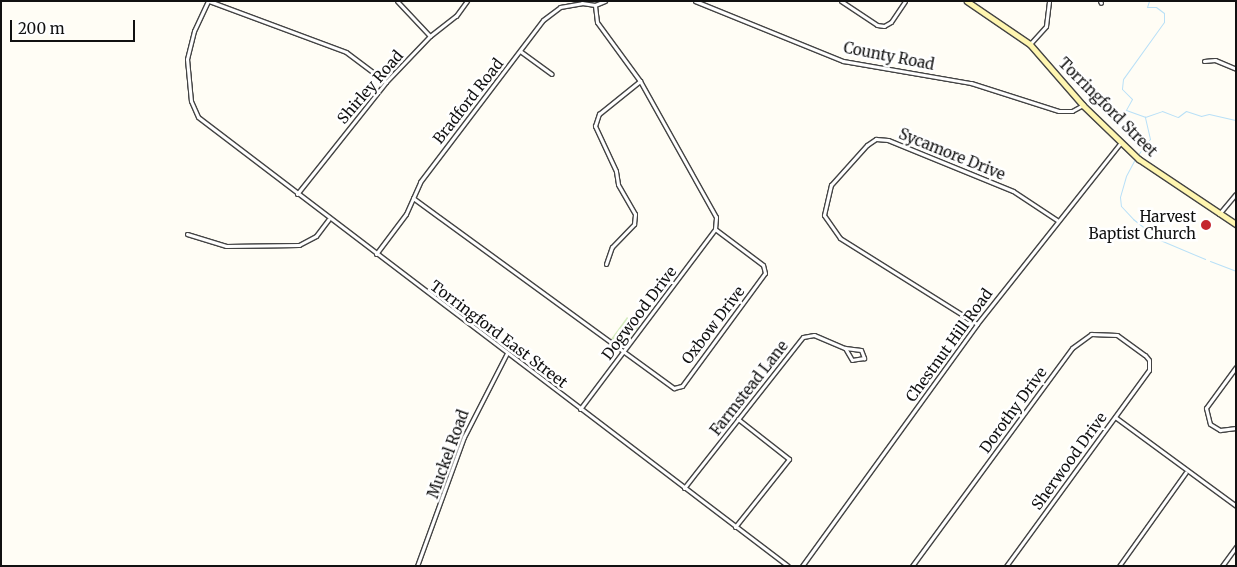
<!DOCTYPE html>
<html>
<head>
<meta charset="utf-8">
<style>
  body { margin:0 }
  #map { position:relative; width:1237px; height:567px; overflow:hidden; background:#fffdf5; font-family:Merriweather,serif }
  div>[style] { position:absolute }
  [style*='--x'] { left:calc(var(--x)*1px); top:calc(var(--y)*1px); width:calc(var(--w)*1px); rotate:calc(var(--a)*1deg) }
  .green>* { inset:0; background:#d5ebbd }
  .stream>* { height:1px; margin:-0.5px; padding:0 0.5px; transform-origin:0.5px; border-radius:0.5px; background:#b9e0f7 }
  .roads { filter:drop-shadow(1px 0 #444) drop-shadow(-1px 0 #444) drop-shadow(0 1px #444) drop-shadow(0 -1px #444) }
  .minor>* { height:3px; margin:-1.5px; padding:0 1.5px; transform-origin:1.5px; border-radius:1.5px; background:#fff }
  .secondary>* { height:4.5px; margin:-2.25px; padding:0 2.25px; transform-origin:2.25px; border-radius:2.25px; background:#fff6b0 }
  .dots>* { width:14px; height:14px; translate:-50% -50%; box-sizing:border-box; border:2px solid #fff; border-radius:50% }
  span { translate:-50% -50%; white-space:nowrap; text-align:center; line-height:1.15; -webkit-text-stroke:5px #fff; paint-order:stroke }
  .street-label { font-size:15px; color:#111 }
  .poi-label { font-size:15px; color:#111 }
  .right { translate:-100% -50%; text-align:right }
  .frame { position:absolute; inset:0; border:2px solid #111; pointer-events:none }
  .scale { position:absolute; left:10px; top:20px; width:125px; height:22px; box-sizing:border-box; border:2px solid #111; border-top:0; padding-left:6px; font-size:15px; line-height:18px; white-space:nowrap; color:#111; -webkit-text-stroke:4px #fff; paint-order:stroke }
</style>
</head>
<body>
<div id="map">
  <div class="green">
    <div style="clip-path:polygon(627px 317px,639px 327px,627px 343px,621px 345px,611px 339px)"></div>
  </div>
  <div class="stream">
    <div style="--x:1149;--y:1;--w:6;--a:108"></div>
    <div style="--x:1147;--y:7;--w:9;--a:0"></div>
    <div style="--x:1156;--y:7;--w:10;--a:37"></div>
    <div style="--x:1164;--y:13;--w:9;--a:90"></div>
    <div style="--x:1164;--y:22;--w:70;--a:125.7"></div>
    <div style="--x:1123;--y:79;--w:10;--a:96"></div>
    <div style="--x:1122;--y:89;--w:14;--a:45"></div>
    <div style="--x:1132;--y:99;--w:13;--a:119"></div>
    <div style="--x:1126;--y:110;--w:20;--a:20"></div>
    <div style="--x:1145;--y:117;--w:18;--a:-19"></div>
    <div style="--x:1162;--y:111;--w:17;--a:21"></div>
    <div style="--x:1178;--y:117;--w:10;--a:-37"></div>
    <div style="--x:1186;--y:111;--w:16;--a:18"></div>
    <div style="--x:1201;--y:116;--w:8;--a:-14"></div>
    <div style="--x:1209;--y:114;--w:28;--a:13"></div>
    <div style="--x:1137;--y:156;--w:21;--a:-53"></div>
    <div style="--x:1150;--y:139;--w:23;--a:-103"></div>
    <div style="--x:1135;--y:159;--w:19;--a:118"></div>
    <div style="--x:1126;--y:176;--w:22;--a:106"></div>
    <div style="--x:1120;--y:197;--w:9;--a:84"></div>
    <div style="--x:1121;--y:206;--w:18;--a:47"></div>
    <div style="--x:1133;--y:219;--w:34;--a:38"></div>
    <div style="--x:1160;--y:240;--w:49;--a:22.9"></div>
    <div style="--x:1210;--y:261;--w:28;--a:21"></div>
  </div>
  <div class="roads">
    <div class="minor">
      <div style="--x:208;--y:1;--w:33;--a:115"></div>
      <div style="--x:194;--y:31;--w:29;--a:104"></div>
      <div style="--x:187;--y:59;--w:42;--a:84.6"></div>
      <div style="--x:191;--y:101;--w:17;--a:66"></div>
      <div style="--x:198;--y:117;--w:741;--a:37.27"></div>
      <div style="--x:209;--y:1;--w:146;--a:20.4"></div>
      <div style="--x:346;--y:52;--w:50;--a:36.9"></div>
      <div style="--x:397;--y:1;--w:48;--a:46.7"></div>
      <div style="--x:695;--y:1;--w:160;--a:22.1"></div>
      <div style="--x:843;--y:61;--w:130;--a:9.8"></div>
      <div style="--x:971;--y:83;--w:92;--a:17.7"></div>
      <div style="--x:1059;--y:111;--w:13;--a:0"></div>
      <div style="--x:1072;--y:111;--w:13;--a:-29"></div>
      <div style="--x:841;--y:1;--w:43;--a:33.7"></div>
      <div style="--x:877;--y:25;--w:7;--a:8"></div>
      <div style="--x:884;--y:26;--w:8;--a:-30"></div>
      <div style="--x:891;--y:22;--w:25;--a:-56"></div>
      <div style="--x:1100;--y:1;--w:2;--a:63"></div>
      <div style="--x:1030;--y:44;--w:24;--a:-48"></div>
      <div style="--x:1046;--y:26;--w:25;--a:-83"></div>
      <div style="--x:520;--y:51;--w:39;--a:36"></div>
      <div style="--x:1204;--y:61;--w:11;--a:-5"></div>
      <div style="--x:1215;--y:60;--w:23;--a:23"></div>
      <div style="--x:297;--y:194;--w:143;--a:-51.5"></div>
      <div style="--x:386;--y:82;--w:64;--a:-46.3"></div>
      <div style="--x:430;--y:36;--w:33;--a:-38"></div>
      <div style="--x:456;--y:16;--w:19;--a:-54"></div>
      <div style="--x:413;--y:198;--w:323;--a:36.1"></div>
      <div style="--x:674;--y:388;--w:8;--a:-14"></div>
      <div style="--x:682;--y:386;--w:140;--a:-53.7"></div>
      <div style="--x:765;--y:273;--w:8;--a:-104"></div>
      <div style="--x:763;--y:265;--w:60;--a:-143.1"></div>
      <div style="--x:715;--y:229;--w:12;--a:-85"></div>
      <div style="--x:716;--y:217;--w:156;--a:-119.2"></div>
      <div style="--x:640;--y:81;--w:73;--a:-126.1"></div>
      <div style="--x:597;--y:22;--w:17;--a:-97"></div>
      <div style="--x:1219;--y:214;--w:26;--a:-50"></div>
      <div style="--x:187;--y:234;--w:41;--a:17.1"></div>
      <div style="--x:226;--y:246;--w:73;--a:-0.8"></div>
      <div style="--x:299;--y:245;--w:19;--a:-28"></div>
      <div style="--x:316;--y:236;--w:21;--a:-53"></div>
      <div style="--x:376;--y:254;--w:50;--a:-53.1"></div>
      <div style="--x:406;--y:214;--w:35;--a:-66"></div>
      <div style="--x:420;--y:182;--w:203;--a:-52.8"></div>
      <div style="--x:543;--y:20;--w:21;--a:-37"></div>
      <div style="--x:560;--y:7;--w:22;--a:-10"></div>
      <div style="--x:582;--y:3;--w:13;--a:9"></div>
      <div style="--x:595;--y:5;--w:11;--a:-22"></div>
      <div style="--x:606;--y:264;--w:18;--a:-71"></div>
      <div style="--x:612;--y:247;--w:32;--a:-46"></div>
      <div style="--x:634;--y:224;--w:10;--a:-84"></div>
      <div style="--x:635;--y:214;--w:34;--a:-120"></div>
      <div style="--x:618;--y:184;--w:13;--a:-99"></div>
      <div style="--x:616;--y:171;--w:50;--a:-115"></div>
      <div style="--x:595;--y:126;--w:13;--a:-72"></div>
      <div style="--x:599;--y:114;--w:53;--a:-38.8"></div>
      <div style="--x:977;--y:324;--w:162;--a:-147.9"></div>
      <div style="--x:840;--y:238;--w:28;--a:-125"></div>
      <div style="--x:824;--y:215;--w:31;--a:-77"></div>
      <div style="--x:831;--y:185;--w:54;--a:-48"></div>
      <div style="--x:867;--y:145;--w:11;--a:-34"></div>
      <div style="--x:876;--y:139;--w:12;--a:5"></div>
      <div style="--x:888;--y:140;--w:135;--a:22.2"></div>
      <div style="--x:1013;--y:191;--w:53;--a:33.4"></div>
      <div style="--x:845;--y:348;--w:16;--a:7"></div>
      <div style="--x:861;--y:350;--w:9;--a:69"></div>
      <div style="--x:864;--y:358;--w:12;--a:171"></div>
      <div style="--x:852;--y:360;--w:14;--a:-120"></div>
      <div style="--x:1236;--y:367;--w:51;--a:126.2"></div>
      <div style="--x:1206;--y:408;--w:16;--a:76"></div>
      <div style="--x:1210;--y:424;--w:12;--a:31"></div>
      <div style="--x:1220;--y:430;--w:16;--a:-7"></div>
      <div style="--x:580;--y:409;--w:225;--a:-53.1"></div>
      <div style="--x:1115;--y:417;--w:150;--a:36.3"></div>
      <div style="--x:684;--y:488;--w:192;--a:-51.8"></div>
      <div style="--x:803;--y:337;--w:11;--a:-10"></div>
      <div style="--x:814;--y:335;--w:34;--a:23"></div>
      <div style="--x:735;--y:527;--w:87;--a:-51.5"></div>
      <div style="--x:789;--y:459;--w:65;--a:-141.9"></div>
      <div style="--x:417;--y:566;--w:137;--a:-70"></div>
      <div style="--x:464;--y:437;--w:94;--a:-62.9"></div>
      <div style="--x:802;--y:566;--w:299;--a:-54.1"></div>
      <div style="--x:977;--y:324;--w:232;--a:-51.6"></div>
      <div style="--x:912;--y:566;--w:270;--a:-53.7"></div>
      <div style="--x:1072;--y:348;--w:24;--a:-36"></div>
      <div style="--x:1091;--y:334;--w:26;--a:2"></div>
      <div style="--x:1117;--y:335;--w:34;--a:36"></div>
      <div style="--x:1145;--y:355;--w:6;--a:51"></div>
      <div style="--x:1149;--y:360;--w:10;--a:90"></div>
      <div style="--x:1149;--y:370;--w:243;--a:126.1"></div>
      <div style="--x:1119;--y:566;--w:115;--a:-54.5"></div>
      <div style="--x:1222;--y:566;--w:24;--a:-54"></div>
    </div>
    <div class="secondary">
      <div style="--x:967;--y:1;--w:76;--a:34.3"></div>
      <div style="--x:1030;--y:44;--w:81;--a:49"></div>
      <div style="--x:1083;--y:105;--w:78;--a:44"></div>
      <div style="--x:1139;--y:159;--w:117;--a:33.8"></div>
    </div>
  </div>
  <div class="dots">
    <div style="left:1206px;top:225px;background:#c4262e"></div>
  </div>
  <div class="street-label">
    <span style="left:889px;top:56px;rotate:11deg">County Road</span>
    <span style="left:370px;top:87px;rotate:-49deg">Shirley Road</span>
    <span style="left:468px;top:101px;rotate:-52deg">Bradford Road</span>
    <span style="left:1108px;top:107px;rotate:45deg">Torringford Street</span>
    <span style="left:952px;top:154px;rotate:22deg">Sycamore Drive</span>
    <span style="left:639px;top:313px;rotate:-53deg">Dogwood Drive</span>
    <span style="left:713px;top:325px;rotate:-53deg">Oxbow Drive</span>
    <span style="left:499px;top:334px;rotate:37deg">Torringford East Street</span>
    <span style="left:949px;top:345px;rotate:-54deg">Chestnut Hill Road</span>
    <span style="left:749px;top:388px;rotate:-52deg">Farmstead Lane</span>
    <span style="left:1013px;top:410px;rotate:-54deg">Dorothy Drive</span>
    <span style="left:448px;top:454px;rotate:-70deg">Muckel Road</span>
    <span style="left:1069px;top:461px;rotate:-54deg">Sherwood Drive</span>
  </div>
  <div class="poi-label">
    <span class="right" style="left:1196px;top:225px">Harvest<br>Baptist Church</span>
  </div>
  <div class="frame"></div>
  <div class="scale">200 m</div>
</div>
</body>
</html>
